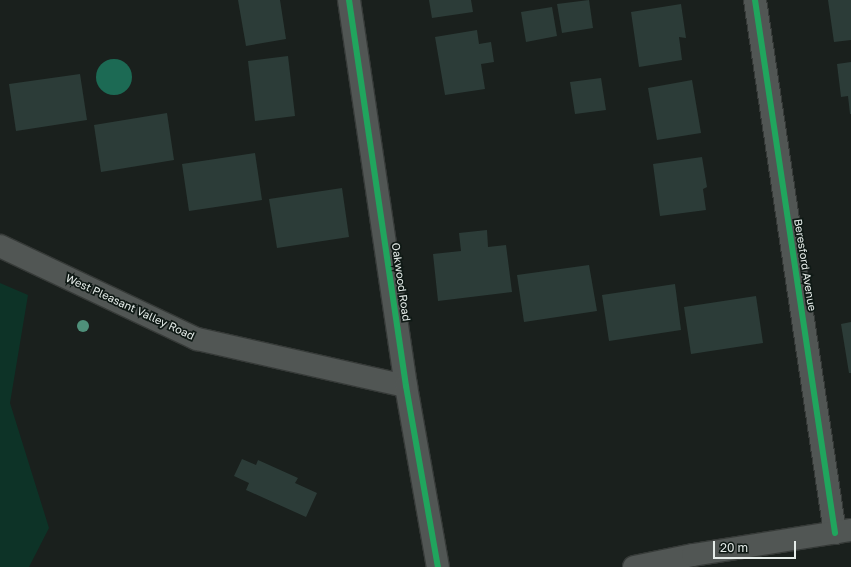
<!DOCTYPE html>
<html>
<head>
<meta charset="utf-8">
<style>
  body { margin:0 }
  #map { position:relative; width:851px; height:567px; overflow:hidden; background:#1a201d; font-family:"Golos Text",sans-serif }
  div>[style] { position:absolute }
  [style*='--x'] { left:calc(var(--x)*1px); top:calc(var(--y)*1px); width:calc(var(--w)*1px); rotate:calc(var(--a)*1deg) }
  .green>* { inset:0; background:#0d3327 }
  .water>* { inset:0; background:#1c6a54 }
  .round { border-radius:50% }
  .building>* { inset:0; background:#2c3c38 }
  .roads { filter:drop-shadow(1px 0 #363a38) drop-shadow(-1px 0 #363a38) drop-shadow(0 1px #363a38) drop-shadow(0 -1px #363a38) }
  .street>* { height:22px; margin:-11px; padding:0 11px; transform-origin:11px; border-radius:11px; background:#515654 }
  .secondary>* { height:22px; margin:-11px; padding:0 11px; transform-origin:11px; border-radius:11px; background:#515654 }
  .cycleway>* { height:6px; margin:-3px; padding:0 3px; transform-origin:3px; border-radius:3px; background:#20a55d }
  .trees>* { width:12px; height:12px; margin:-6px; border-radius:50%; background:#4f907a }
  span { translate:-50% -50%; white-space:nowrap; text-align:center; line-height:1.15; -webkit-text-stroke:3.5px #0f1915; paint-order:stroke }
  .street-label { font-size:11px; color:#e5ece9 }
  .scale { position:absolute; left:713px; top:541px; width:83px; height:18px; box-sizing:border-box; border:2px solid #e5ece9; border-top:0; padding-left:5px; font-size:12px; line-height:14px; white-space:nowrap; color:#e5ece9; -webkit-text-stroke:3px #0f1915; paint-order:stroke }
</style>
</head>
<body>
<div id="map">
  <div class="green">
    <div style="clip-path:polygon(0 283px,28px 295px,10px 403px,49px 528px,29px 567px,0 567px)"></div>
  </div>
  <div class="water">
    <div class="round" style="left:96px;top:59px;width:36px;height:36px"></div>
  </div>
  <div class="building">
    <div style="clip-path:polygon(238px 0,280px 0,286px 39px,246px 46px)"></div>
    <div style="clip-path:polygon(429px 0,471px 0,473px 12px,432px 18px)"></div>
    <div style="clip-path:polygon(589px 0,593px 28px,562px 33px,557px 4px)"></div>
    <div style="clip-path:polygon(828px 0,851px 0,851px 40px,834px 42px)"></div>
    <div style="clip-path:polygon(681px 4px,686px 38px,679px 37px,682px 60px,639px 67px,631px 12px)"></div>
    <div style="clip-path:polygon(552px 7px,557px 36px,526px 42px,521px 12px)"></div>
    <div style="clip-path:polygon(477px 30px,479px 44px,491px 42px,494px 62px,481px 64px,485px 89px,445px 95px,435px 37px)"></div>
    <div style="clip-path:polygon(288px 56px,295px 116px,255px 121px,248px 61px)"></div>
    <div style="clip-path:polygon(851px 62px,851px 114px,850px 114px,848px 96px,841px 97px,837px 64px)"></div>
    <div style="clip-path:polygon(80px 74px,87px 120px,16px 131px,9px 84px)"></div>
    <div style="clip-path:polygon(601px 78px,606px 110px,575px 114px,570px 82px)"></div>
    <div style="clip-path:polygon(692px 80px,701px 133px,657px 140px,648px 88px)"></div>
    <div style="clip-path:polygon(167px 113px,174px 160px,101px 172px,94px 125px)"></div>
    <div style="clip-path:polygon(255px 153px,262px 200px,189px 211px,182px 164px)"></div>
    <div style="clip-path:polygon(702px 157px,707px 187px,703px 189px,706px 210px,660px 216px,653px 164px)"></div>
    <div style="clip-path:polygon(342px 188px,349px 237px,277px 248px,269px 199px)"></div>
    <div style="clip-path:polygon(487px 230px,488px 247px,506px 245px,512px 292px,438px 301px,433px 254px,461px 251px,459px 233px)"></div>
    <div style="clip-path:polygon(589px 265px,597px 311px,524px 322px,517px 275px)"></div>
    <div style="clip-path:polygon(675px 284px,681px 330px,609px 341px,602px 295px)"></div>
    <div style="clip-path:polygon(756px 296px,763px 343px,691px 354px,684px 307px)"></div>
    <div style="clip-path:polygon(851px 322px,851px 373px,849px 373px,841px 324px)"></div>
    <div style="clip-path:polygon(242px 459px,256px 465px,258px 460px,298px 478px,295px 483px,317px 493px,306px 517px,246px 490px,249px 483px,234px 476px)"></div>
  </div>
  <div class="roads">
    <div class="street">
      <div style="--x:349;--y:0;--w:390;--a:81.6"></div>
      <div style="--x:755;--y:0;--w:539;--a:81.46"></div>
    </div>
    <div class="secondary">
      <div style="--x:0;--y:246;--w:218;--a:25.3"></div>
      <div style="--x:197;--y:339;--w:214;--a:12.7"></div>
      <div style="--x:406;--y:386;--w:184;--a:80"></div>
      <div style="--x:634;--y:567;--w:60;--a:-11.5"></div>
      <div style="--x:693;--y:555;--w:160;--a:-9"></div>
    </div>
  </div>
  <div class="cycleway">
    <div style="--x:349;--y:0;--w:390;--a:81.6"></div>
    <div style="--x:406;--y:386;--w:184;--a:80"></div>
    <div style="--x:755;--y:0;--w:539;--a:81.46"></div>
  </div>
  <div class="trees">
    <div style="left:83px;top:326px"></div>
  </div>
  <div class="street-label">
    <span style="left:805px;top:265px;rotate:81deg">Beresford Avenue</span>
    <span style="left:401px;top:282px;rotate:82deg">Oakwood Road</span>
    <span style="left:130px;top:307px;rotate:25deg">West Pleasant Valley Road</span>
  </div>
  <div class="scale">20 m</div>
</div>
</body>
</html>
